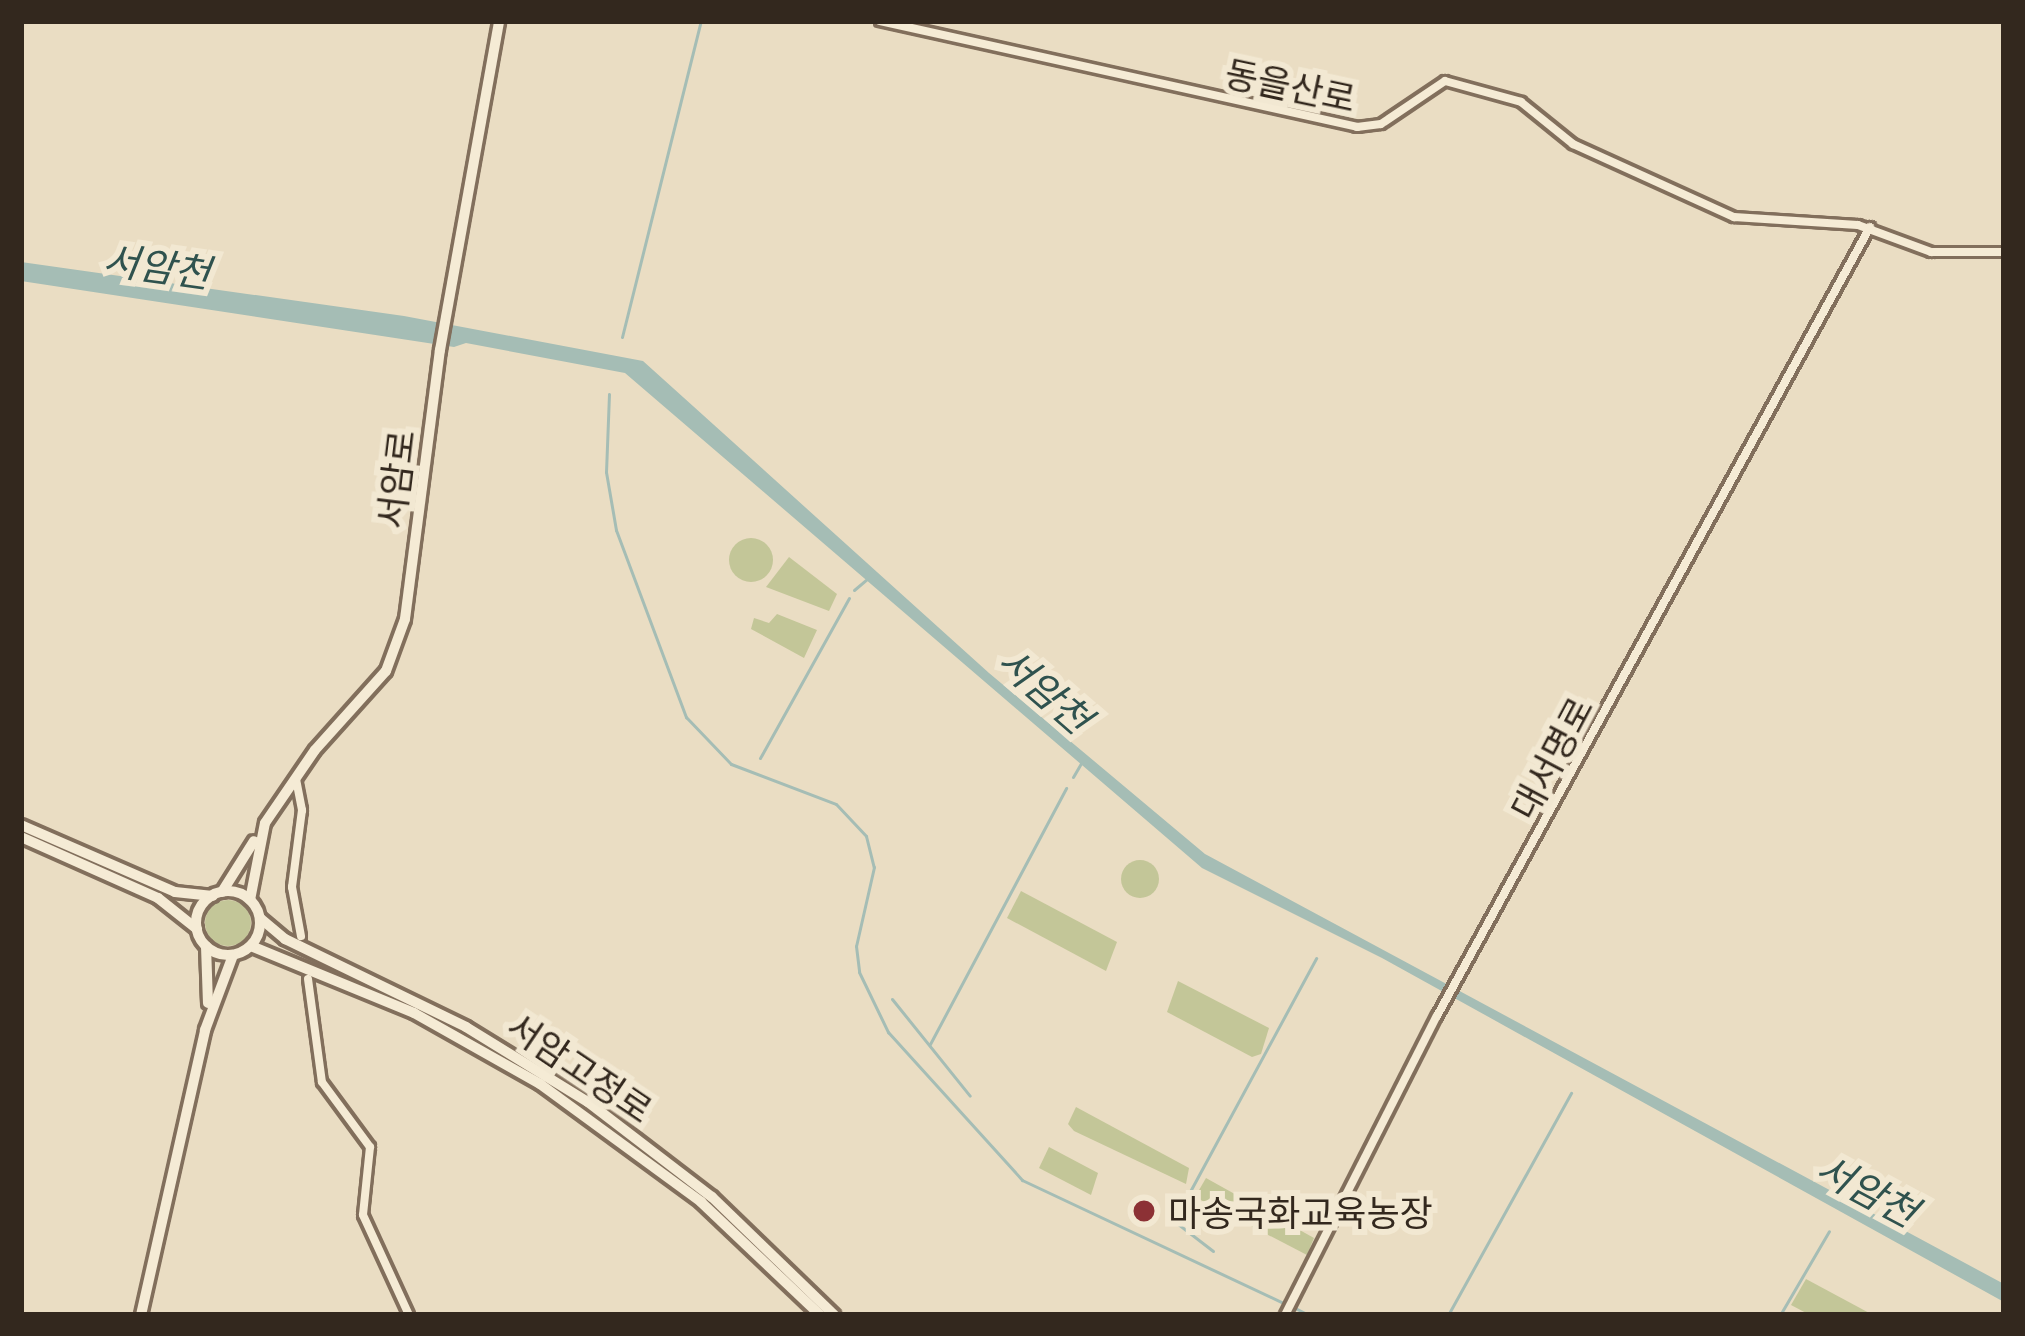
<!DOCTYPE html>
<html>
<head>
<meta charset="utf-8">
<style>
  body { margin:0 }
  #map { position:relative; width:2025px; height:1336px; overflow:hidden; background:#eaddc3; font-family:Georgia,"Noto Sans KR",serif }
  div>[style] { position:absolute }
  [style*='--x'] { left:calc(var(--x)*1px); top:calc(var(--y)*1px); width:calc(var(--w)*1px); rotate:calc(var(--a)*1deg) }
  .green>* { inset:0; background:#c3c698 }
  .round { border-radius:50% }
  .water>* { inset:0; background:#a5bdb5 }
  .stream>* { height:3px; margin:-1.5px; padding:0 1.5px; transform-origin:1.5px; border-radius:1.5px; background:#a5bdb5 }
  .roads { filter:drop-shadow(3px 0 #826f5c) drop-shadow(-3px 0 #826f5c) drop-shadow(0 3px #826f5c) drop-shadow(0 -3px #826f5c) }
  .street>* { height:8px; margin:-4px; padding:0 4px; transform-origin:4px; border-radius:4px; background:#f5ebd5 }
  .secondary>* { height:10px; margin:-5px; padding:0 5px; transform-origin:5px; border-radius:5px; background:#f5ebd5 }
  .secondary>.ring { margin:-5px; padding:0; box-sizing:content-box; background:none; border:10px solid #f5ebd5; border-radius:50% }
  .dots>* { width:33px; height:33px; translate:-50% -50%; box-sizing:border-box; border:6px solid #f2e8d2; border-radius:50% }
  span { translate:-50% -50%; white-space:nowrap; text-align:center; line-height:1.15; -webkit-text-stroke:12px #f2e8d2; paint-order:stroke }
  .street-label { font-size:36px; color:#33281e }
  .poi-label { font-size:36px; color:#33281e }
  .left { translate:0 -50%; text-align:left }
  .water-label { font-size:39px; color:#2f524e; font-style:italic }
  .frame { position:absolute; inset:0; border:24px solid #33281e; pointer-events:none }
</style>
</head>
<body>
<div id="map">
  <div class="green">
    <div class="round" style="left:729px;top:538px;width:44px;height:44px"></div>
    <div style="clip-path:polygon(789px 557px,837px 594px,829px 611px,766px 587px)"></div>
    <div style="clip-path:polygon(777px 614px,817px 630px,804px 658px,751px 629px,754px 618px,769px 623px)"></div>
    <div class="round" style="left:1121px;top:860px;width:38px;height:38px"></div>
    <div style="clip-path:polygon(1021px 891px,1117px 942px,1106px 971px,1007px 918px)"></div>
    <div class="round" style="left:205px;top:900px;width:46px;height:46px"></div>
    <div style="clip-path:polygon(1178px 981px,1269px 1028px,1261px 1054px,1252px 1057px,1167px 1012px)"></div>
    <div style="clip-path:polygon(1076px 1107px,1189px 1168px,1186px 1184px,1074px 1131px,1068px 1124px)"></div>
    <div style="clip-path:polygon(1049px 1147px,1098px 1173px,1091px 1195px,1039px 1168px)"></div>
    <div style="clip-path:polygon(1206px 1178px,1314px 1238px,1307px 1255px,1195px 1197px)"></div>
    <div style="clip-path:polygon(1806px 1279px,1873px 1315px,1810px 1315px,1791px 1305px)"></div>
  </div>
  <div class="water">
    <div style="clip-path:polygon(21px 262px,404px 316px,643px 361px,989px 673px,1205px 854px,2004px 1284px,2004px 1302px,1382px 958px,1202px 868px,625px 373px,466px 343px,454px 347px,21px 281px)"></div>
  </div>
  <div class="stream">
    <div style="--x:622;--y:337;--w:326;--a:-76"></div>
    <div style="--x:609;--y:394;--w:78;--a:92.2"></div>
    <div style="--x:606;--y:472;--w:59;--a:80.2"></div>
    <div style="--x:616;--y:530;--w:200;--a:69.5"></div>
    <div style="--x:686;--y:717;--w:65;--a:46.2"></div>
    <div style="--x:731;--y:764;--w:112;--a:20.9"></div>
    <div style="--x:836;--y:804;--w:44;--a:46.8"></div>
    <div style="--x:866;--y:836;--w:32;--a:76"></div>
    <div style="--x:874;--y:867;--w:81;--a:102.8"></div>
    <div style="--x:856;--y:946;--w:26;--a:83"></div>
    <div style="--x:859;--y:972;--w:67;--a:64.2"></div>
    <div style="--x:888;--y:1032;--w:200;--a:47.8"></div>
    <div style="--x:1022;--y:1180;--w:292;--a:25.2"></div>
    <div style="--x:854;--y:590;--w:16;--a:-40"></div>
    <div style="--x:760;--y:758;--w:183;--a:-60.9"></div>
    <div style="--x:1073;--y:777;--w:16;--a:-60"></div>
    <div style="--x:892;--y:999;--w:124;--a:51.2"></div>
    <div style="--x:930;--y:1044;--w:290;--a:-62"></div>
    <div style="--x:1213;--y:1251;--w:49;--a:-142.4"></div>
    <div style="--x:1174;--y:1221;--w:299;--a:-61.6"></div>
    <div style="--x:1295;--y:1308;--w:16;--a:27"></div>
    <div style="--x:1448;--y:1315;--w:254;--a:-61"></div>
    <div style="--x:1780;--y:1315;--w:97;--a:-59.7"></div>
  </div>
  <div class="roads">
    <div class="street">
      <div style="--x:880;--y:21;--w:489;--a:12.5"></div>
      <div style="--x:1357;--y:127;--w:24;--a:-7"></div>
      <div style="--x:1381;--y:124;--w:77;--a:-33.9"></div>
      <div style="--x:1445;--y:81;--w:79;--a:15.4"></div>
      <div style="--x:1521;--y:102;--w:67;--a:38.9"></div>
      <div style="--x:1573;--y:144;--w:177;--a:24.4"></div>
      <div style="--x:1734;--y:217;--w:124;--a:3.7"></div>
      <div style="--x:1858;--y:225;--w:78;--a:20.3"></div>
      <div style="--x:1931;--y:252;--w:73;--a:0"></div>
      <div style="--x:296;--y:779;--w:32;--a:79"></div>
      <div style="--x:302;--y:810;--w:78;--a:97.4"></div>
      <div style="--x:292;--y:887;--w:50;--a:79.6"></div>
      <div style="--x:308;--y:979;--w:104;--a:82.3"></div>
      <div style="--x:322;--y:1082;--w:81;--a:53.6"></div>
      <div style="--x:370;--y:1147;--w:68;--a:95.9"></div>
      <div style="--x:363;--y:1215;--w:110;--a:65.3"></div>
      <div style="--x:1285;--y:1315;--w:335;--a:-63.1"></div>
      <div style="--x:1437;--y:1016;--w:900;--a:-61.24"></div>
    </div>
    <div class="secondary">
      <div style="--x:21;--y:825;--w:168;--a:23.5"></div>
      <div style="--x:175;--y:892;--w:38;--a:6"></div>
      <div style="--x:21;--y:837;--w:150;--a:24"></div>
      <div style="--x:158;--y:898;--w:50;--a:38.5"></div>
      <div class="ring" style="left:196px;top:891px;width:54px;height:54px"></div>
      <div style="--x:222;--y:892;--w:60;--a:-57.9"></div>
      <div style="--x:250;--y:900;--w:78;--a:-79"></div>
      <div style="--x:265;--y:823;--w:88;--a:-55.6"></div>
      <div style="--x:315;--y:750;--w:106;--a:-48.1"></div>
      <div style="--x:386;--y:671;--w:55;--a:-69.9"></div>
      <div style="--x:405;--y:619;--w:271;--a:-82.6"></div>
      <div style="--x:440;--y:350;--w:334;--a:-79.8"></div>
      <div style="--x:260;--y:918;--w:33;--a:40"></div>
      <div style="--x:285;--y:939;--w:201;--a:25.9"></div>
      <div style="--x:466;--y:1027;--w:143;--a:31.6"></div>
      <div style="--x:588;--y:1102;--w:156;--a:37.5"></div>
      <div style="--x:712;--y:1197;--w:170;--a:44"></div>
      <div style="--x:206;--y:946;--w:57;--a:88"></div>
      <div style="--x:251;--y:946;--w:176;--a:22.3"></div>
      <div style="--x:414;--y:1013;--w:145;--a:29.4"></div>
      <div style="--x:540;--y:1084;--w:200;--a:36.2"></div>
      <div style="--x:701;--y:1202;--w:164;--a:43.5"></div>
      <div style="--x:141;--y:1315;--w:292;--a:-77.3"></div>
      <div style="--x:205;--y:1030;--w:80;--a:-69.5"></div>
    </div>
  </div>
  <div class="dots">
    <div style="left:1144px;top:1211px;background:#8c3135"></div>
  </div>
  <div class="street-label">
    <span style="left:1291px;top:84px;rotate:12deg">동을산로</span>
    <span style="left:394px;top:479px;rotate:-83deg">서암로</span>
    <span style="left:1550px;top:757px;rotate:-62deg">대서명로</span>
    <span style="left:581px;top:1066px;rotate:34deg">서암고정로</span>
  </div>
  <div class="poi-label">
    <span class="left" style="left:1168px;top:1211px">마송국화교육농장</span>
  </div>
  <div class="water-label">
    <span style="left:157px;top:264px;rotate:8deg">서암천</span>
    <span style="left:1046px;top:688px;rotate:41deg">서암천</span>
    <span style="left:1868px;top:1188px;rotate:28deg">서암천</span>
  </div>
  <div class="frame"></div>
</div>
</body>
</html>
